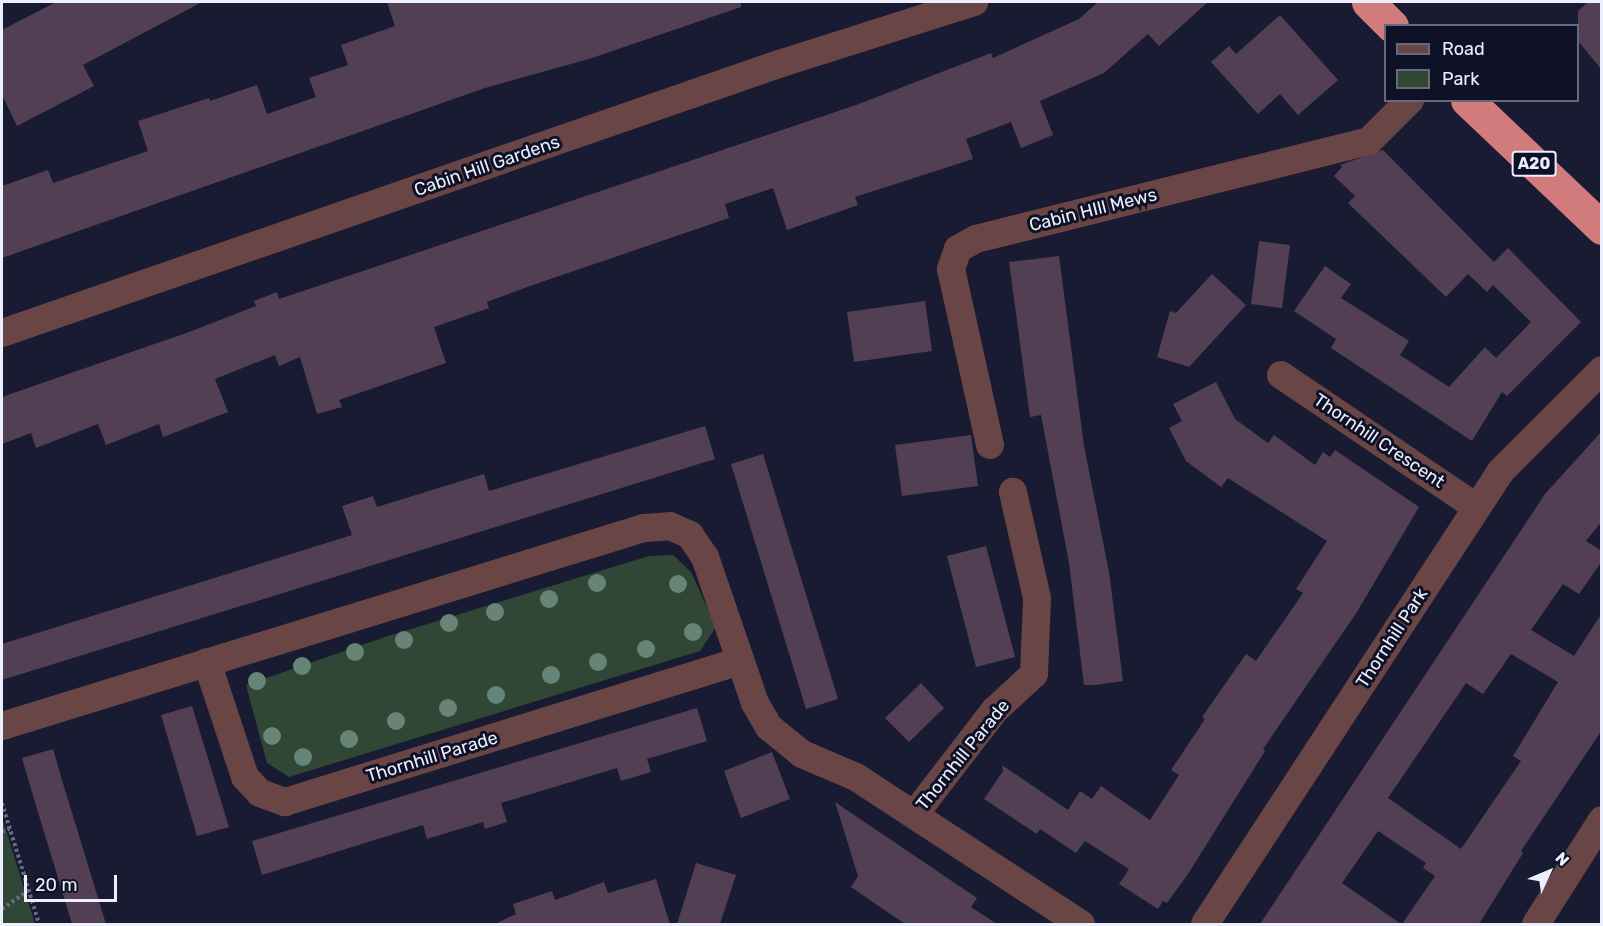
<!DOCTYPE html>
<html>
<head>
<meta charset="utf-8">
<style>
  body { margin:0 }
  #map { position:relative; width:1603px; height:926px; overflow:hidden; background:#181b31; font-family:Rubik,sans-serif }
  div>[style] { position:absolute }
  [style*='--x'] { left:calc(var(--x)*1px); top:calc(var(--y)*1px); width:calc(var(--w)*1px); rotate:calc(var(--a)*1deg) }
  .green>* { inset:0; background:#2f4734 }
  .building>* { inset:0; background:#533f53 }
  .path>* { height:4px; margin-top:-2px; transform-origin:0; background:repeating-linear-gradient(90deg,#686b7f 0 3px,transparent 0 6px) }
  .street>* { height:28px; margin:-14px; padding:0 14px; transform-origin:14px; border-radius:14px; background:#694546 }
  .highway>* { height:33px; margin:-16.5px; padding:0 16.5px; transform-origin:16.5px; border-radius:16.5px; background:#d27b7d }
  .trees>* { width:18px; height:18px; margin:-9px; border-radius:50%; background:#668477 }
  span { translate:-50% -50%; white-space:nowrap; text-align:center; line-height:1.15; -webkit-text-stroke:6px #0f1227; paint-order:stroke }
  .shield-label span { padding:2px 4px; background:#0f1227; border:2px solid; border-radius:4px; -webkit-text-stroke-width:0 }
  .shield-label { font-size:16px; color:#ebeffe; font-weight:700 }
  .street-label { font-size:18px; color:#ebeffe }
  .frame { position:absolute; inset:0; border:3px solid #ebeffe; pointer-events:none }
  .legend { position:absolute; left:1384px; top:24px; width:195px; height:78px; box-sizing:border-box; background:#0f1227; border:2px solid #676a7d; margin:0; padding:8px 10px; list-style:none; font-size:18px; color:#ebeffe }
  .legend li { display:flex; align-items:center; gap:12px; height:30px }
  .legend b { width:30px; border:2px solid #676a7d }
  .north { position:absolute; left:1519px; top:842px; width:60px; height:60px; -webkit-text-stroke:4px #0f1227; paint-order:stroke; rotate:46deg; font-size:16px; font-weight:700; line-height:24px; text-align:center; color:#ebeffe }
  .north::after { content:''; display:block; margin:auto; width:21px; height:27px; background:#ebeffe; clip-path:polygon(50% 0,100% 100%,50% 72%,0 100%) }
  .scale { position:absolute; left:24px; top:875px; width:93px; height:27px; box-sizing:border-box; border:3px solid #ebeffe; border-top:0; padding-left:8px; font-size:18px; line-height:21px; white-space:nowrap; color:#ebeffe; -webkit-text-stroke:4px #0f1227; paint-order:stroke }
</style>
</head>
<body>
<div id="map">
  <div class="green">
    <div style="clip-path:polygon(673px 555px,691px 572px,716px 627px,700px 651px,289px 777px,267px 763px,246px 685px,385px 637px,649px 556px)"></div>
    <div style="clip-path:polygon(2px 817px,35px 924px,2px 924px)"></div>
  </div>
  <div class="building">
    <div style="clip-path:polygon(56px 2px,202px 2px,83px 65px,94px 86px,17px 126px,2px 95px,2px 30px)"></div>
    <div style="clip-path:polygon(387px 2px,741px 2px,741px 7px,589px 59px,485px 88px,2px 258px,2px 186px,48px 170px,53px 183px,148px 151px,138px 121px,209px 98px,210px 101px,257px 85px,267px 114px,316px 97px,309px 78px,348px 65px,341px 45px,395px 26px)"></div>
    <div style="clip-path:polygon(1098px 2px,1208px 2px,1159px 46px,1148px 34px,1104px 73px,1040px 101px,1053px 135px,1021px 148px,1011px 122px,966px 139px,973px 159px,855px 197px,858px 205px,787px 230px,773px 188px,725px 204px,729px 218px,527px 287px,487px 302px,489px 308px,434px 327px,446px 363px,339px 400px,342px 407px,317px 414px,300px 357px,279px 366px,275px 355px,215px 379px,228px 412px,163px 437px,159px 424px,106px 445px,98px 424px,36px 448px,31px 433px,2px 444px,2px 397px,189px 332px,256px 306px,254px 301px,277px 292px,279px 299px,351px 275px,856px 105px,991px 53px,993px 58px,1079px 19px)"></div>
    <div style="clip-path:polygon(1588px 2px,1602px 2px,1602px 70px,1578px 41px,1578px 11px)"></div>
    <div style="clip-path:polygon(1280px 15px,1338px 80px,1298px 115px,1280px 94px,1258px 114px,1211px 62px,1229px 46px,1236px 54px)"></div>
    <div style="clip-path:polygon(1383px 150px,1494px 262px,1508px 248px,1581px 322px,1507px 396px,1502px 392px,1472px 441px,1331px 348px,1336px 339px,1294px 311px,1325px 266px,1351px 284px,1341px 298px,1409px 341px,1400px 355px,1449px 387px,1485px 347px,1496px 358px,1531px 322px,1493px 285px,1487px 292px,1468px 274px,1446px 297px,1348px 203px,1355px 196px,1334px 176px,1342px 167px,1340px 165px)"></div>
    <div style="clip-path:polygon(1259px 241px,1290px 245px,1282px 308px,1251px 304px)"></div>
    <div style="clip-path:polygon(1059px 256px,1084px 446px,1109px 572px,1123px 681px,1095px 685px,1084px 685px,1069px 563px,1041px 415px,1030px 417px,1009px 262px)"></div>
    <div style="clip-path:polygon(1212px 274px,1246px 305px,1189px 367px,1157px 357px,1170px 311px,1176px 313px)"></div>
    <div style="clip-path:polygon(925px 301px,932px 351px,854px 362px,847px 312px)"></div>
    <div style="clip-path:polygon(1216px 382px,1235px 419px,1268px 443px,1274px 435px,1315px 465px,1323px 452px,1330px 457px,1335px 450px,1419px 507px,1357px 612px,1263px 749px,1265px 751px,1188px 874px,1167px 903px,1163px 901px,1158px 909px,1119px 884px,1129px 869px,1085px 841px,1076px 853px,1040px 829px,1037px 834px,984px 799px,1003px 771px,1002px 765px,1068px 810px,1080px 791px,1092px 799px,1101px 786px,1150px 820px,1179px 775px,1171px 770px,1205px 719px,1202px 717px,1246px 654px,1256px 661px,1303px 593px,1296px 589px,1327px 541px,1228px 478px,1221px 487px,1186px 461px,1169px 428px,1182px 421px,1173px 404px)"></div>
    <div style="clip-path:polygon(705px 426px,715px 459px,2px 680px,2px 644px,352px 535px,342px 506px,373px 496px,377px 507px,484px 474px,489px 491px)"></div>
    <div style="clip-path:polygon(evenodd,1602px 431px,1602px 521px,1586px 541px,1602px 551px,1602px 561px,1579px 594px,1563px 584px,1531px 630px,1574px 656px,1602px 613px,1602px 730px,1521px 851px,1523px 853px,1479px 924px,1402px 924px,1435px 876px,1423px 868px,1426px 863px,1378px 831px,1342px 883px,1401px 924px,1260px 924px,1545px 494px,1602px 431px,1511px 654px,1558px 682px,1513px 756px,1521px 761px,1461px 849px,1388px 798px,1466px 683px,1483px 694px,1511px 654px)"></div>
    <div style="clip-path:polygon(971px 435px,978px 486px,902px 496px,895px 445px)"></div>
    <div style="clip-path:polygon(763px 454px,838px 699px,806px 709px,731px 464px)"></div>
    <div style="clip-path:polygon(986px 546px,1015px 657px,976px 667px,947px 556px)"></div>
    <div style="clip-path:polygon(921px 683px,944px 708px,909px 742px,885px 718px)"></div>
    <div style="clip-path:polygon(192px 706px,229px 827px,197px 836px,161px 715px)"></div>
    <div style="clip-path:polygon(697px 708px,707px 741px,647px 759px,651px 772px,621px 781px,617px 768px,501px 803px,507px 822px,485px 829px,483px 822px,427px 839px,423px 825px,262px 875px,252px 841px)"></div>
    <div style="clip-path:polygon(53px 749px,62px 780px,106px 924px,72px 924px,31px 789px,22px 758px)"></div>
    <div style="clip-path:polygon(772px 752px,790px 799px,741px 818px,724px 771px)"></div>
    <div style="clip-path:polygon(835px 802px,977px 898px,971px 907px,997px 924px,905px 924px,851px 887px,858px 876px)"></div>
    <div style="clip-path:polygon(696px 863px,736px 875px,720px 924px,677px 924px)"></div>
    <div style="clip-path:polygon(656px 879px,670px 924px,495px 924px,516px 914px,513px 904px,552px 891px,555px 900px,604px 882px,608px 893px)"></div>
  </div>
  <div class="path">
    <div style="--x:2;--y:803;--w:127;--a:73"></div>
    <div style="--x:2;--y:832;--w:8;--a:-23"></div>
    <div style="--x:2;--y:909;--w:32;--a:-35"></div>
  </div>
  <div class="street">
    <div style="--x:2;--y:333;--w:822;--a:-19.1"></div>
    <div style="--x:779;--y:64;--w:205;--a:-17.6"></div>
    <div style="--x:1281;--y:375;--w:235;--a:34.1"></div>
    <div style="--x:990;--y:445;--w:180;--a:-102.5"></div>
    <div style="--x:951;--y:269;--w:21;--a:-71"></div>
    <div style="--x:958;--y:249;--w:21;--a:-29"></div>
    <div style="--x:976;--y:239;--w:405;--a:-14"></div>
    <div style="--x:1369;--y:141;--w:58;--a:-45"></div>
    <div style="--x:207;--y:662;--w:121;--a:71.7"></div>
    <div style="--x:245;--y:777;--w:22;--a:47"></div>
    <div style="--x:260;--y:793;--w:27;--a:20"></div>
    <div style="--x:285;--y:802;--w:476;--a:-17.2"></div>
    <div style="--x:2;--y:726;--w:672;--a:-17.14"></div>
    <div style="--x:644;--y:528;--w:26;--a:-4"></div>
    <div style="--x:670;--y:526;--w:22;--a:24"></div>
    <div style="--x:690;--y:535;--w:27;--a:56"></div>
    <div style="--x:705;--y:557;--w:154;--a:71.1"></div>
    <div style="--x:755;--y:703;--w:28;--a:60"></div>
    <div style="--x:769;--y:727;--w:43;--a:39.3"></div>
    <div style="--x:802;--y:754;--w:59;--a:23.1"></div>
    <div style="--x:856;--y:777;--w:269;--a:33.2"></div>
    <div style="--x:914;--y:815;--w:133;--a:-52.4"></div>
    <div style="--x:995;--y:710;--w:53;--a:-42.7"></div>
    <div style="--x:1034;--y:674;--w:76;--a:-87.7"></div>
    <div style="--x:1037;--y:598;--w:109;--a:-102.8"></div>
    <div style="--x:1205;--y:924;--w:541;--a:-56.84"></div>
    <div style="--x:1501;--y:471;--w:143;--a:-45"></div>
    <div style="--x:1536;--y:924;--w:123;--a:-57.6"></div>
  </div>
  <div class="highway">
    <div style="--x:1368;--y:2;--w:34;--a:45"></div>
    <div style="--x:1467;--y:100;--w:186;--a:43.5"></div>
  </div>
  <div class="trees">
    <div style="left:597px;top:583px"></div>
    <div style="left:678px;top:584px"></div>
    <div style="left:549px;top:599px"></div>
    <div style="left:495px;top:612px"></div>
    <div style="left:449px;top:623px"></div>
    <div style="left:693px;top:632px"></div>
    <div style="left:404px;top:640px"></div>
    <div style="left:646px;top:649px"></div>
    <div style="left:355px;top:652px"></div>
    <div style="left:598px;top:662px"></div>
    <div style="left:302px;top:666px"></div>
    <div style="left:551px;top:675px"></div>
    <div style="left:257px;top:681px"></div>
    <div style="left:496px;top:695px"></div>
    <div style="left:448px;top:708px"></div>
    <div style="left:396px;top:721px"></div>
    <div style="left:272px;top:736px"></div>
    <div style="left:349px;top:739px"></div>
    <div style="left:303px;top:757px"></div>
  </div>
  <div class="shield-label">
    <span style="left:1534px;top:164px">A20</span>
  </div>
  <div class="street-label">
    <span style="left:487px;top:166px;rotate:-19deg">Cabin Hill Gardens</span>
    <span style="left:1093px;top:210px;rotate:-14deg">Cabin HIll Mews</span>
    <span style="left:1379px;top:441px;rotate:34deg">Thornhill Crescent</span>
    <span style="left:1392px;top:638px;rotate:-57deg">Thornhill Park</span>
    <span style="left:963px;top:755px;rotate:-51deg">Thornhill Parade</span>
    <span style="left:432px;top:757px;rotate:-17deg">Thornhill Parade</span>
  </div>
  <div class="frame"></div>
  <ul class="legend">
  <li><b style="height:8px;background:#694546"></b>Road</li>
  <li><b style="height:16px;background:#2f4734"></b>Park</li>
  </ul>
  <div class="north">N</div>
  <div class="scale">20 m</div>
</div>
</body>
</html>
